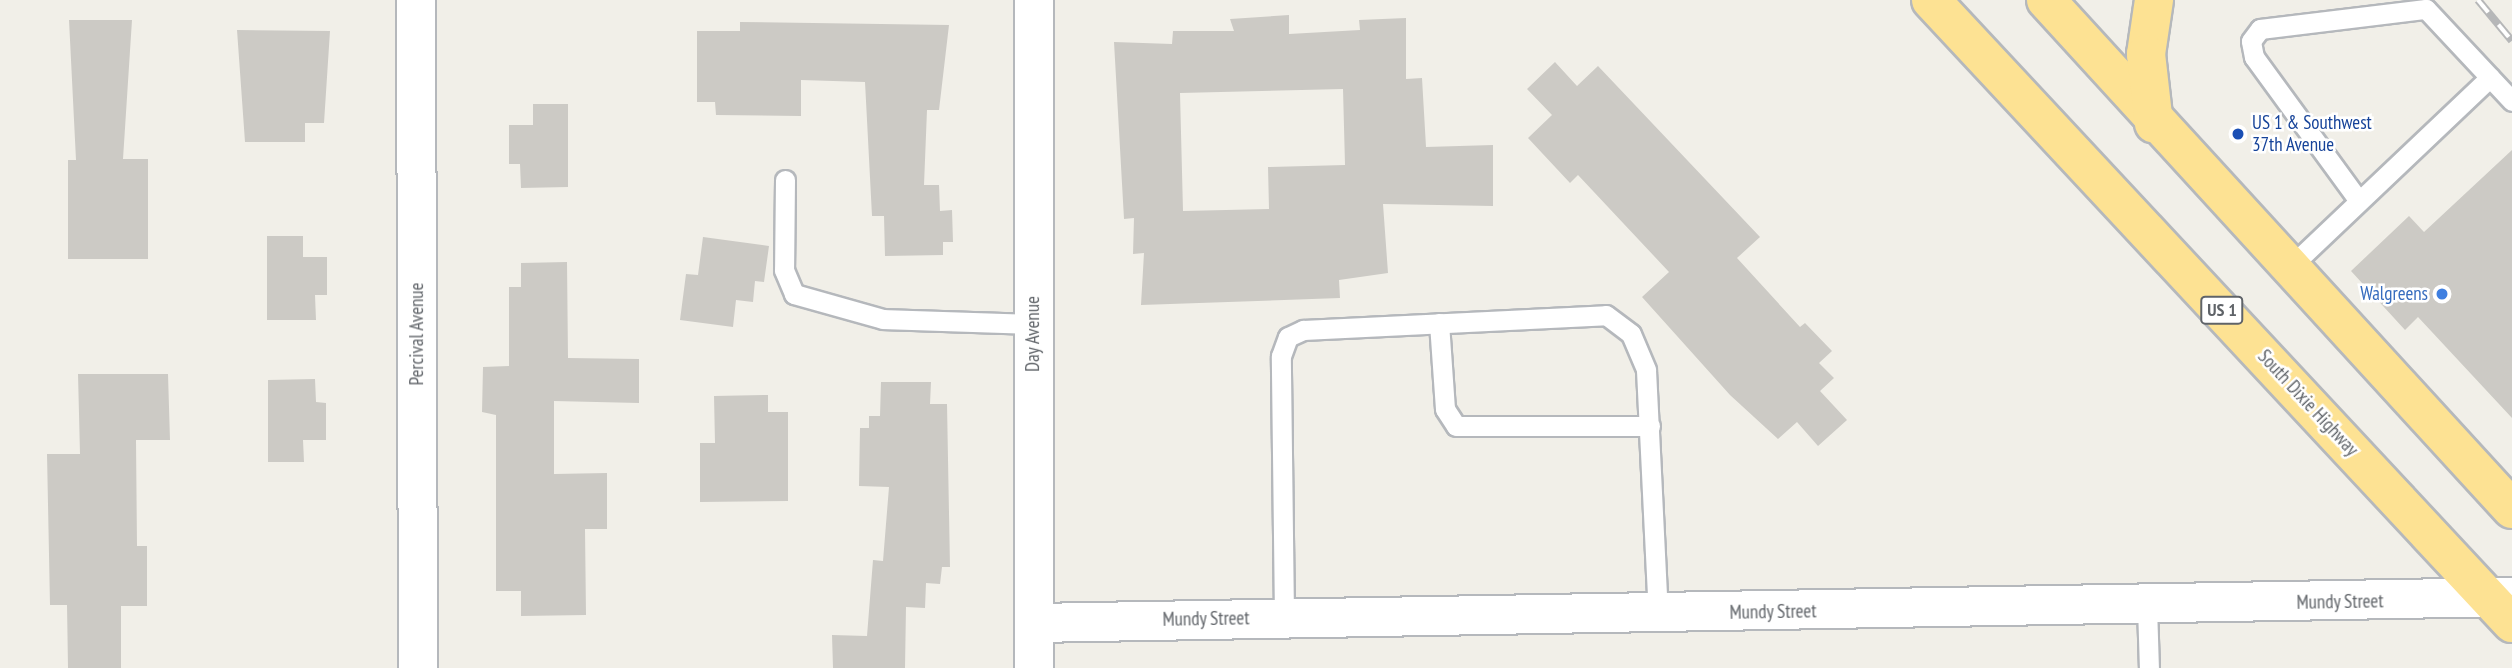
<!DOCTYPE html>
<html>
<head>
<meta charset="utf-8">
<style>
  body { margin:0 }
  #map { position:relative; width:2512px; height:668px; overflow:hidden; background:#f1efe8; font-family:"PT Sans Narrow",sans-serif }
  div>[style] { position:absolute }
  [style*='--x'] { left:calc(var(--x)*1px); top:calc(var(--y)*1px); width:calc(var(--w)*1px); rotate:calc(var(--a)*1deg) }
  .building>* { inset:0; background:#cccac5 }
  .roads { filter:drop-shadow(2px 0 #b5b8bc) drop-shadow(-2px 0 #b5b8bc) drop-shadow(0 2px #b5b8bc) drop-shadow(0 -2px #b5b8bc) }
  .lane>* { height:19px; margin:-9.5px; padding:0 9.5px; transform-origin:9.5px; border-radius:9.5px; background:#fff }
  .street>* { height:38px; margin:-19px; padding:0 19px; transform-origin:19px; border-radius:19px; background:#fff }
  .highway>* { height:38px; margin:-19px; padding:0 19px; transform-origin:19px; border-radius:19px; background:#fde293 }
  .rail>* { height:8px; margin-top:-4px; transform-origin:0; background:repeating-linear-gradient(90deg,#fff 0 16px,#b6b7b8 0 32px); box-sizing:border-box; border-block:2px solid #b6b7b8 }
  .dots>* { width:19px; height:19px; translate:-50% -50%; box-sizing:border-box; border:4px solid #fff; border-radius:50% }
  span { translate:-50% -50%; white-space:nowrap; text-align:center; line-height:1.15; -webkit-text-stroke:5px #fff; paint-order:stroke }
  .shield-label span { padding:2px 5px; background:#fff; border:2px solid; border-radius:5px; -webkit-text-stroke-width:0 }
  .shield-label { font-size:18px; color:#5f6368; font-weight:700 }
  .transit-label { font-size:19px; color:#164399 }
  .left { translate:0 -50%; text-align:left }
  .shop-label { font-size:19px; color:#366cbe }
  .right { translate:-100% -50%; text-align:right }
  .street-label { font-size:19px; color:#5f6368 }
</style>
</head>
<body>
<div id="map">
  <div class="building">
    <div style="clip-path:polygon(evenodd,1289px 15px,1289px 34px,1360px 30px,1359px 20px,1406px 18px,1406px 79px,1422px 78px,1426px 147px,1493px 145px,1493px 206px,1383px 204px,1388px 273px,1339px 280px,1340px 298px,1141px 305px,1144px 253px,1133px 254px,1134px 218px,1124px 219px,1114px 42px,1172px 44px,1173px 31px,1234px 31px,1230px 19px,1289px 15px,1343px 89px,1345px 165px,1268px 167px,1269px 209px,1183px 211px,1180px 93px,1343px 89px)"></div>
    <div style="clip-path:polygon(69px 20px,132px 20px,123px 159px,148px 159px,148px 259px,68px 259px,68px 160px,76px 160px)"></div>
    <div style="clip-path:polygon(740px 22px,949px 25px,939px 110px,927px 110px,924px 185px,939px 185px,940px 211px,952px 210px,953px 242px,943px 242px,943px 255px,885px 256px,884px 216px,872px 216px,865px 82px,801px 80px,801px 116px,716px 115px,715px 102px,697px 102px,697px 31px,740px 31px)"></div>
    <div style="clip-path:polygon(237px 30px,330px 31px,324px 123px,305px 123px,305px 142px,245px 142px)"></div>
    <div style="clip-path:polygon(1555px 62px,1577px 86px,1598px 66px,1760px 237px,1737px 258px,1800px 327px,1805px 323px,1832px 351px,1819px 363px,1834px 378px,1820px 391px,1847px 420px,1818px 446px,1797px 422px,1778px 439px,1730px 395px,1642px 297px,1669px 272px,1578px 175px,1570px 183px,1528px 138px,1552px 115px,1527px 89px)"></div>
    <div style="clip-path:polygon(533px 104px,568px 104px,568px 187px,521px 188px,520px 164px,509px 164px,509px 125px,533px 125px)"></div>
    <div style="clip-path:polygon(2512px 150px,2512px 418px,2418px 317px,2405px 330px,2351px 271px,2409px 216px,2424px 232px)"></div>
    <div style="clip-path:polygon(267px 236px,303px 236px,303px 257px,327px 257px,327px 295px,315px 295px,316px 320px,267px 320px)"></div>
    <div style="clip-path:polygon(703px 237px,769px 246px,764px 282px,755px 281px,753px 302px,736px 300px,733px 327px,680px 320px,686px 274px,698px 275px)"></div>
    <div style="clip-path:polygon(567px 262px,568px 358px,639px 359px,639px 403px,554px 401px,554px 474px,607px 473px,607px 529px,585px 529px,586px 615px,521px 616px,521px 591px,496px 591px,496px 415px,482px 412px,483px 367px,509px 366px,509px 287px,521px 287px,521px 263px)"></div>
    <div style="clip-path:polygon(78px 374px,168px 374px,170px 440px,136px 440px,137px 546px,147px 546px,147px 606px,121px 606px,121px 668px,68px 668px,67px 605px,50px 605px,47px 454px,80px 454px)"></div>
    <div style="clip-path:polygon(315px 379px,316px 402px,326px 403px,326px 440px,303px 440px,304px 462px,268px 462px,268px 380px)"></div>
    <div style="clip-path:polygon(881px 382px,931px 382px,930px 404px,947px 404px,950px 567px,942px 567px,940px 584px,926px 583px,925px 608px,906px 607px,905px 668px,833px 668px,832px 635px,867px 636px,873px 560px,883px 561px,889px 487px,859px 486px,860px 428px,869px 428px,869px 416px,880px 416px)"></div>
    <div style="clip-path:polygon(768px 395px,768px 412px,788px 412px,788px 501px,700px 502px,700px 443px,715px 443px,714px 396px)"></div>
  </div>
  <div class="roads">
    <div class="lane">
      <div style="--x:785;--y:180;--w:90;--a:90.6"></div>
      <div style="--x:784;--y:270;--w:26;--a:67"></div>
      <div style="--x:794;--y:294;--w:92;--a:15.7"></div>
      <div style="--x:883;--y:319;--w:149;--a:1.9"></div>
      <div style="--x:2359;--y:201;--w:178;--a:-126.1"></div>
      <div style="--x:2254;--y:57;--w:16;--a:-101"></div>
      <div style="--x:2251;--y:41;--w:15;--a:-53"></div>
      <div style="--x:2260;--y:29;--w:167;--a:-6.9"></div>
      <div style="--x:2426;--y:9;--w:126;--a:46.9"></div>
      <div style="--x:2289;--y:268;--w:277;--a:-43.5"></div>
      <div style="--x:1439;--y:323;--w:86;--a:86"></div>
      <div style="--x:1445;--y:409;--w:20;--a:57"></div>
      <div style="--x:1456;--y:426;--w:194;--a:0"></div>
      <div style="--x:2147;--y:606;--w:62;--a:88.2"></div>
      <div style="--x:1284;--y:617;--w:261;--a:-90.7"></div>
      <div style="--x:1281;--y:356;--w:20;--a:-70"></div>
      <div style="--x:1288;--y:337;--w:17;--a:-25"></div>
      <div style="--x:1303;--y:330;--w:303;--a:-2.8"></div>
      <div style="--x:1606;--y:315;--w:31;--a:37"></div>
      <div style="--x:1631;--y:334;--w:39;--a:67"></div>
      <div style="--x:1646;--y:370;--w:243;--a:87.2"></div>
    </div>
    <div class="street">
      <div style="--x:416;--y:0;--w:668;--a:89.83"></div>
      <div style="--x:1034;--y:623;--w:1478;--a:-1.01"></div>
      <div style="--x:1034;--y:668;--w:668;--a:-90"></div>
    </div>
    <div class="highway">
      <div style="--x:1931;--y:0;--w:852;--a:47"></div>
      <div style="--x:2046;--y:0;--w:690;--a:47.53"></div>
      <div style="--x:2154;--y:0;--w:55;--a:98.4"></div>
      <div style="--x:2146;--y:54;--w:70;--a:83.5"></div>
    </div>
  </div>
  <div class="rail">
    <div style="--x:2478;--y:0;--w:53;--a:50.3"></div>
  </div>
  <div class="dots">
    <div style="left:2238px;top:134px;background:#1a4fb4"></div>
    <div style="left:2442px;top:294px;background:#3f7fe0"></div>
  </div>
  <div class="shield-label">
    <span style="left:2222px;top:310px">US 1</span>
  </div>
  <div class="transit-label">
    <span class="left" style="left:2252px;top:134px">US 1 &amp; Southwest<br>37th Avenue</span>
  </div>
  <div class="shop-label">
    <span class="right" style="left:2428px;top:294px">Walgreens</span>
  </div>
  <div class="street-label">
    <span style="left:417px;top:334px;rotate:-90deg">Percival Avenue</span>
    <span style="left:1033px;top:334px;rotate:-90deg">Day Avenue</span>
    <span style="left:2308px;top:403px;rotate:47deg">South Dixie Highway</span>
    <span style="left:2340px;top:602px;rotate:-1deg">Mundy Street</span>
    <span style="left:1773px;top:612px;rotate:-1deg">Mundy Street</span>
    <span style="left:1206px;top:619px;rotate:-1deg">Mundy Street</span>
  </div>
</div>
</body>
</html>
